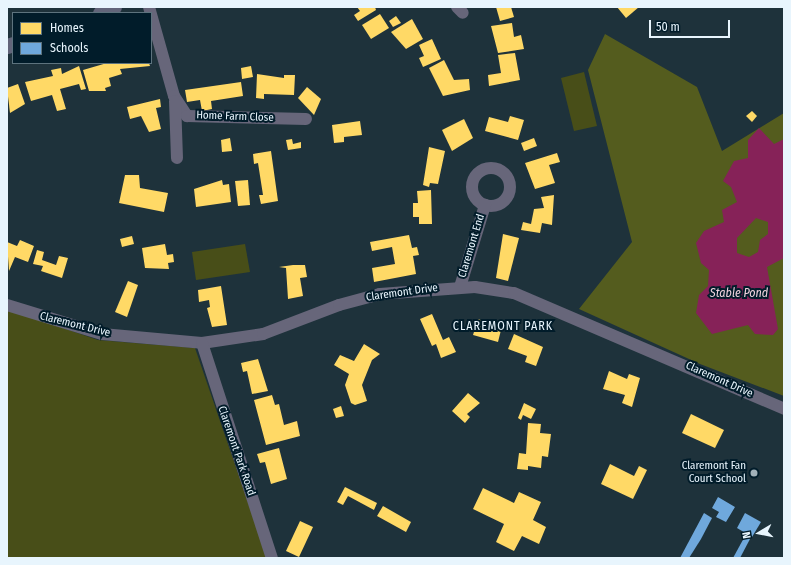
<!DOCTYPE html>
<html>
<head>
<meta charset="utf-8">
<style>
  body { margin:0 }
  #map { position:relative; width:791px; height:565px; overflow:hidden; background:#1e323b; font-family:"Fira Sans Condensed",sans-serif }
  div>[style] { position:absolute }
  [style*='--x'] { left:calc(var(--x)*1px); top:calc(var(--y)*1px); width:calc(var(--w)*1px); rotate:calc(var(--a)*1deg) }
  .green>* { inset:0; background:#484e18 }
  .forest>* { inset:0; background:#545c1e }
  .water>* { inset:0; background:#862258 }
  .homes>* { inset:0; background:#ffd966 }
  .schools>* { inset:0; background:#6fa8dc }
  .minor>* { height:12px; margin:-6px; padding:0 6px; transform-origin:6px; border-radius:6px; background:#67667a }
  .minor>.ring { margin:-6px; padding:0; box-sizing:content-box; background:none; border:12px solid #67667a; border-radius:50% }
  .major>* { height:15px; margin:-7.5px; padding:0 7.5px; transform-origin:7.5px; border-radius:7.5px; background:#62657a }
  .dots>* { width:11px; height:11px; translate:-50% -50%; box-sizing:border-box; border:2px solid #011c2a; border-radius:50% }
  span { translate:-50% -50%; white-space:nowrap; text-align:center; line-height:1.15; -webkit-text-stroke:4px #011c2a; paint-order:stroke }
  .street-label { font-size:11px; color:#e8f5fd }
  .poi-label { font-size:11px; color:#e8f5fd }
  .right { translate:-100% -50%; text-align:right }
  .water-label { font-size:12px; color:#f2d4df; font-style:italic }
  .neighbourhood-label { font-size:12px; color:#e8f5fd; letter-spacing:1px }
  .frame { position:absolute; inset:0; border:8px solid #e8f5fd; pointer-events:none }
  .legend { position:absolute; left:12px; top:12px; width:140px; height:52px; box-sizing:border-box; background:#011c2a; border:1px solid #5d737e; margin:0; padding:5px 7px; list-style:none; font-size:12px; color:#e8f5fd }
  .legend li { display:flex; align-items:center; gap:8px; height:20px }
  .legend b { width:20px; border:1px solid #5d737e }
  .north { position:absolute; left:739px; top:513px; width:40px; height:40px; -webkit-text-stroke:3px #011c2a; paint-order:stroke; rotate:260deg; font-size:11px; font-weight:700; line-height:16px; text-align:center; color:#e8f5fd }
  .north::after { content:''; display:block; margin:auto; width:14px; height:18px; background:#e8f5fd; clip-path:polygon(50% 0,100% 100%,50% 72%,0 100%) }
  .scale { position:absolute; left:649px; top:20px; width:81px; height:18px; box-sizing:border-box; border:2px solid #e8f5fd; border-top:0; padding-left:5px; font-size:12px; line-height:14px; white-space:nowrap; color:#e8f5fd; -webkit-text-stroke:3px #011c2a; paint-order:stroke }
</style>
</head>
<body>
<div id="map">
  <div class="green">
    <div style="clip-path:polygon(584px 72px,597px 126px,574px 131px,561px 78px)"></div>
    <div style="clip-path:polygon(245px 244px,250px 272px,196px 280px,192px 252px)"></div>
    <div style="clip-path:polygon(7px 309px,98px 340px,195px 348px,267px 558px,7px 558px)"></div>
  </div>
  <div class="forest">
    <div style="clip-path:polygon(605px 34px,697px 87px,722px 151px,784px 113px,784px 396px,700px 364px,579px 309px,632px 242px,588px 70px)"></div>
  </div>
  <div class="water">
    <div style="clip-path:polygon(evenodd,759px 128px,774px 144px,784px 139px,784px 258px,767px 267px,778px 329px,773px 335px,755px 334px,748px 325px,712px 334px,696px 313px,699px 295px,708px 286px,709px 270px,701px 263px,696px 243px,704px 231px,724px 222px,722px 210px,737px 202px,731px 187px,723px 181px,734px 161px,748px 158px,748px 140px,759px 128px,756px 218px,768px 222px,768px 234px,760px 240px,758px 252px,749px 257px,737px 253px,737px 238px,756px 218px)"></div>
  </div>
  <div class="homes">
    <div style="clip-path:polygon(357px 7px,375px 7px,376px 10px,358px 21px,354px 15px,360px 11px)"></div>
    <div style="clip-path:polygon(496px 7px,511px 7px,514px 17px,500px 21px)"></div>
    <div style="clip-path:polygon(617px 7px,639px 7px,626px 18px)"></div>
    <div style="clip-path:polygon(380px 14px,389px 28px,371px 39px,362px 25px)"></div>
    <div style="clip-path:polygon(396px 16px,401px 23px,393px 27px,389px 21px)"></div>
    <div style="clip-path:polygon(412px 19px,423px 39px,406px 49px,391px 32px)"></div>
    <div style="clip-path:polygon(512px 23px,514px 37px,521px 35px,524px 49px,498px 53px,491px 26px)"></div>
    <div style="clip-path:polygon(432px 39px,441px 59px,423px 67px,419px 58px,424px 56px,419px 45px)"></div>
    <div style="clip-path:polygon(515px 53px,520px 80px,489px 86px,488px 75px,501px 73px,498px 55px)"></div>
    <div style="clip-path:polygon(444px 60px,454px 80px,469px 79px,470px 90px,443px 96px,429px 68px)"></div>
    <div style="clip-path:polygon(107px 63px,149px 63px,150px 66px,120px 69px,122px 74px,109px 78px,111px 86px,105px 88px,106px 91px,89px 91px,83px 70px)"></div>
    <div style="clip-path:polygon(79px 66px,86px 89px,81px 90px,79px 84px,60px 89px,66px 109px,57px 111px,52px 95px,31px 101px,25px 82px,53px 76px,51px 70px,61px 68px,62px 74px)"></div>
    <div style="clip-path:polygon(251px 66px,253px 77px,242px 79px,241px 68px)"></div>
    <div style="clip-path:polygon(257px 74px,284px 78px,284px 75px,295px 75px,294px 95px,264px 94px,264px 99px,256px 98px)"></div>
    <div style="clip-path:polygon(241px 82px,243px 96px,211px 101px,212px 109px,202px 111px,200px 100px,187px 102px,185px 90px)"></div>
    <div style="clip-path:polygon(18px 84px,25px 104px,10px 113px,7px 88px)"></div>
    <div style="clip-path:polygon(307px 87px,321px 99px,314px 115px,298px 98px)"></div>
    <div style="clip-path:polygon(160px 99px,161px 107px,156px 108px,161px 129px,149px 132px,141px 116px,130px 119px,127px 107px)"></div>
    <div style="clip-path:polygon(752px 111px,757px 116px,752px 122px,746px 116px)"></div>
    <div style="clip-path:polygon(510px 116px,524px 120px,518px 140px,485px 131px,489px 117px,508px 122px)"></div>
    <div style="clip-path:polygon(464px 119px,473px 138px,452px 151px,442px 130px)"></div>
    <div style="clip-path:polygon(360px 121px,362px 135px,344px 137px,344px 142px,334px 143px,332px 125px)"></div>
    <div style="clip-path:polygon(230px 138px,232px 151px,222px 152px,221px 140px)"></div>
    <div style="clip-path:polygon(534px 138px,537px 146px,524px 151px,521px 143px)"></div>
    <div style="clip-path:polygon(292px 139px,293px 144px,301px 142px,301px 148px,288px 150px,286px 140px)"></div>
    <div style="clip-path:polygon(429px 147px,445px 151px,438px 184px,430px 183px,429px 187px,423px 185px)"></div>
    <div style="clip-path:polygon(271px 151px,278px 201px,261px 204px,259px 195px,263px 195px,258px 163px,254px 164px,253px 154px)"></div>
    <div style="clip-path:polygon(557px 153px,560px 162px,549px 165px,555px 183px,535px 189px,525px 163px)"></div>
    <div style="clip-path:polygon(125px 175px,139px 175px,140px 188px,168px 193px,164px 212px,119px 203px)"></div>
    <div style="clip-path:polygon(222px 180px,223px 185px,229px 184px,231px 202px,196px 207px,194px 189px)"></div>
    <div style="clip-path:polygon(248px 180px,250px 205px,238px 206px,235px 181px)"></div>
    <div style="clip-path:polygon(431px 190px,432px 224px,419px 224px,419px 217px,413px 217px,413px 203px,418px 203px,417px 191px)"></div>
    <div style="clip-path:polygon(554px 195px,552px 225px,542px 223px,540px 233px,521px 230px,523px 222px,531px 224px,534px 209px,544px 208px,541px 197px)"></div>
    <div style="clip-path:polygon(503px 234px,519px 238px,508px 281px,496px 278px)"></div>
    <div style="clip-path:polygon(409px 235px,412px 248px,417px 247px,419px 255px,413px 256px,416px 274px,374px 282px,372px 268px,395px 264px,392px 247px,372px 251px,370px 242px)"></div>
    <div style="clip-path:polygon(132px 236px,134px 244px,122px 247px,120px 239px)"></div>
    <div style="clip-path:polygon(20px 240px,34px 246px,28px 262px,15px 257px,9px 271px,7px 242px,17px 246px)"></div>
    <div style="clip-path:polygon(165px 244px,167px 255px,173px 254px,174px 262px,168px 263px,169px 269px,145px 268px,142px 248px)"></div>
    <div style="clip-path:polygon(37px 250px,44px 252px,42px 260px,56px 265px,59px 256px,68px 258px,62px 278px,41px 271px,43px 266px,33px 264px)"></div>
    <div style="clip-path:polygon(293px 265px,305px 265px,307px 277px,300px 278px,303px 296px,288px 299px,286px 268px,279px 267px)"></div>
    <div style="clip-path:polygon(128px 281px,138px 285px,127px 317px,115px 312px)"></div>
    <div style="clip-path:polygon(221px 286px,227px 325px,212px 327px,207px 308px,210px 307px,209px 300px,199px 302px,198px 290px)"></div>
    <div style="clip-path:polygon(432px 314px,443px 340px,449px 337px,456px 352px,441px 358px,436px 344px,432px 346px,420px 319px)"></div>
    <div style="clip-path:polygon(478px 319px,502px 326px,498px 342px,473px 335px)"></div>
    <div style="clip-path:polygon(514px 334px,543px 347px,536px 366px,525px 362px,527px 356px,508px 349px)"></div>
    <div style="clip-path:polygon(364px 344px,380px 354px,372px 360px,362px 385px,367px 401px,355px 405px,351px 403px,345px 385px,349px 374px,334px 365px,340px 355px,354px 361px)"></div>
    <div style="clip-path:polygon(258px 359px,268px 391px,252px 394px,247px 371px,243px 372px,241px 363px)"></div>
    <div style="clip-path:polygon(609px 371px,627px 379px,629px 374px,640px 378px,632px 407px,622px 403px,625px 395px,603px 389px)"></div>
    <div style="clip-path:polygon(468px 393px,480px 403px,467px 414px,470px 417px,465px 423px,452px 411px)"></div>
    <div style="clip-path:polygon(272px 395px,275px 405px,279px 404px,284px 425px,297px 421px,300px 436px,266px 445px,254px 400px)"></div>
    <div style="clip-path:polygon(524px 403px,536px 409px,531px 419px,523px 415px,521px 420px,518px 418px)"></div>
    <div style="clip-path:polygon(341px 406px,344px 416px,336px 418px,333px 409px)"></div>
    <div style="clip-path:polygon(691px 414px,724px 430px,715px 448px,682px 433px)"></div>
    <div style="clip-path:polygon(528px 423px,541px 424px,540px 433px,551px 434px,548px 457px,542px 456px,541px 468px,528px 466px,528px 470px,517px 469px,519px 453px,526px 454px)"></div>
    <div style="clip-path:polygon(279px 448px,287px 479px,271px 484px,265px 462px,260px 463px,257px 454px)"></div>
    <div style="clip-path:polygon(610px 464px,634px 476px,639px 466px,647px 470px,633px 499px,601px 484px)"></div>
    <div style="clip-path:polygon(345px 487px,377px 503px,374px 510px,348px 496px,343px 505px,337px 502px)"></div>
    <div style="clip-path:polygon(483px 488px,514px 503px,519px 492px,541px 502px,533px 520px,546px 527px,539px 544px,522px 536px,514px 551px,496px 542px,504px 524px,473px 509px)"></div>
    <div style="clip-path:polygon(383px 506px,411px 522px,406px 532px,377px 516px)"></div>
    <div style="clip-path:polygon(300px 521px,313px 527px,299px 557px,286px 551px)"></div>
  </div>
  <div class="schools">
    <div style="clip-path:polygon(718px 497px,735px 507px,726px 522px,716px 517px,719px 512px,712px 508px)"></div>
    <div style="clip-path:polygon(704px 513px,712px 518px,701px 539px,689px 558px,680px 558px)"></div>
    <div style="clip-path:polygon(745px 513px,761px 522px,752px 537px,737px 528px)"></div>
    <div style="clip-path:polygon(745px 536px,750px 539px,740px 558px,733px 558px)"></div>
  </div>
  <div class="minor">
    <div style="--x:149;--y:7;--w:92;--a:74.3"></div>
    <div style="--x:174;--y:96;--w:24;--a:57"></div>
    <div style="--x:187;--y:116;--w:119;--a:1.4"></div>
    <div style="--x:457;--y:7;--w:8;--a:45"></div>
    <div style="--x:175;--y:101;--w:57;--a:88"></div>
    <div class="ring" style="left:472px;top:168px;width:26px;height:26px"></div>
    <div style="--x:460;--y:287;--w:86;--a:-73"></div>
    <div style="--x:7;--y:305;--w:99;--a:17"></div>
    <div style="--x:102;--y:334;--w:100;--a:5.1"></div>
    <div style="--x:202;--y:343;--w:62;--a:-8.4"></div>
    <div style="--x:263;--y:334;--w:81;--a:-20.9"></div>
    <div style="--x:339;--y:305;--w:42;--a:-15"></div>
    <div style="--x:380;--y:294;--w:95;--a:-4.2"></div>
    <div style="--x:475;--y:287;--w:39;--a:9"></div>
    <div style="--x:514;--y:293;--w:294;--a:23.2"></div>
    <div style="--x:202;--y:343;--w:226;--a:72"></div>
  </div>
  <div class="major">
    <div style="--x:100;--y:13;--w:15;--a:-23"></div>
    <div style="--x:7;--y:46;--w:6;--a:-18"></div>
  </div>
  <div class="dots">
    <div style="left:754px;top:473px;background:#a1b1b9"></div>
  </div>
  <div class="street-label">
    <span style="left:235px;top:117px;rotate:2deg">Home Farm Close</span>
    <span style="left:472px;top:246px;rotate:-73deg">Claremont End</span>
    <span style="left:402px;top:293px;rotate:-8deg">Claremont Drive</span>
    <span style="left:75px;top:325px;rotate:14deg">Claremont Drive</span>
    <span style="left:719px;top:380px;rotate:24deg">Claremont Drive</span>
    <span style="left:236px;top:451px;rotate:71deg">Claremont Park Road</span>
  </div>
  <div class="poi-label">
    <span class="right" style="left:746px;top:473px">Claremont Fan<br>Court School</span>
  </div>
  <div class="water-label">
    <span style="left:739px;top:294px">Stable Pond</span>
  </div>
  <div class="neighbourhood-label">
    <span style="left:503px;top:327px">CLAREMONT PARK</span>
  </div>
  <div class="frame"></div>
  <ul class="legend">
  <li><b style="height:11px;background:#ffd966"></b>Homes</li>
  <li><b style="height:11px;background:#6fa8dc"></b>Schools</li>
  </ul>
  <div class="north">N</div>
  <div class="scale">50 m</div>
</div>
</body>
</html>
